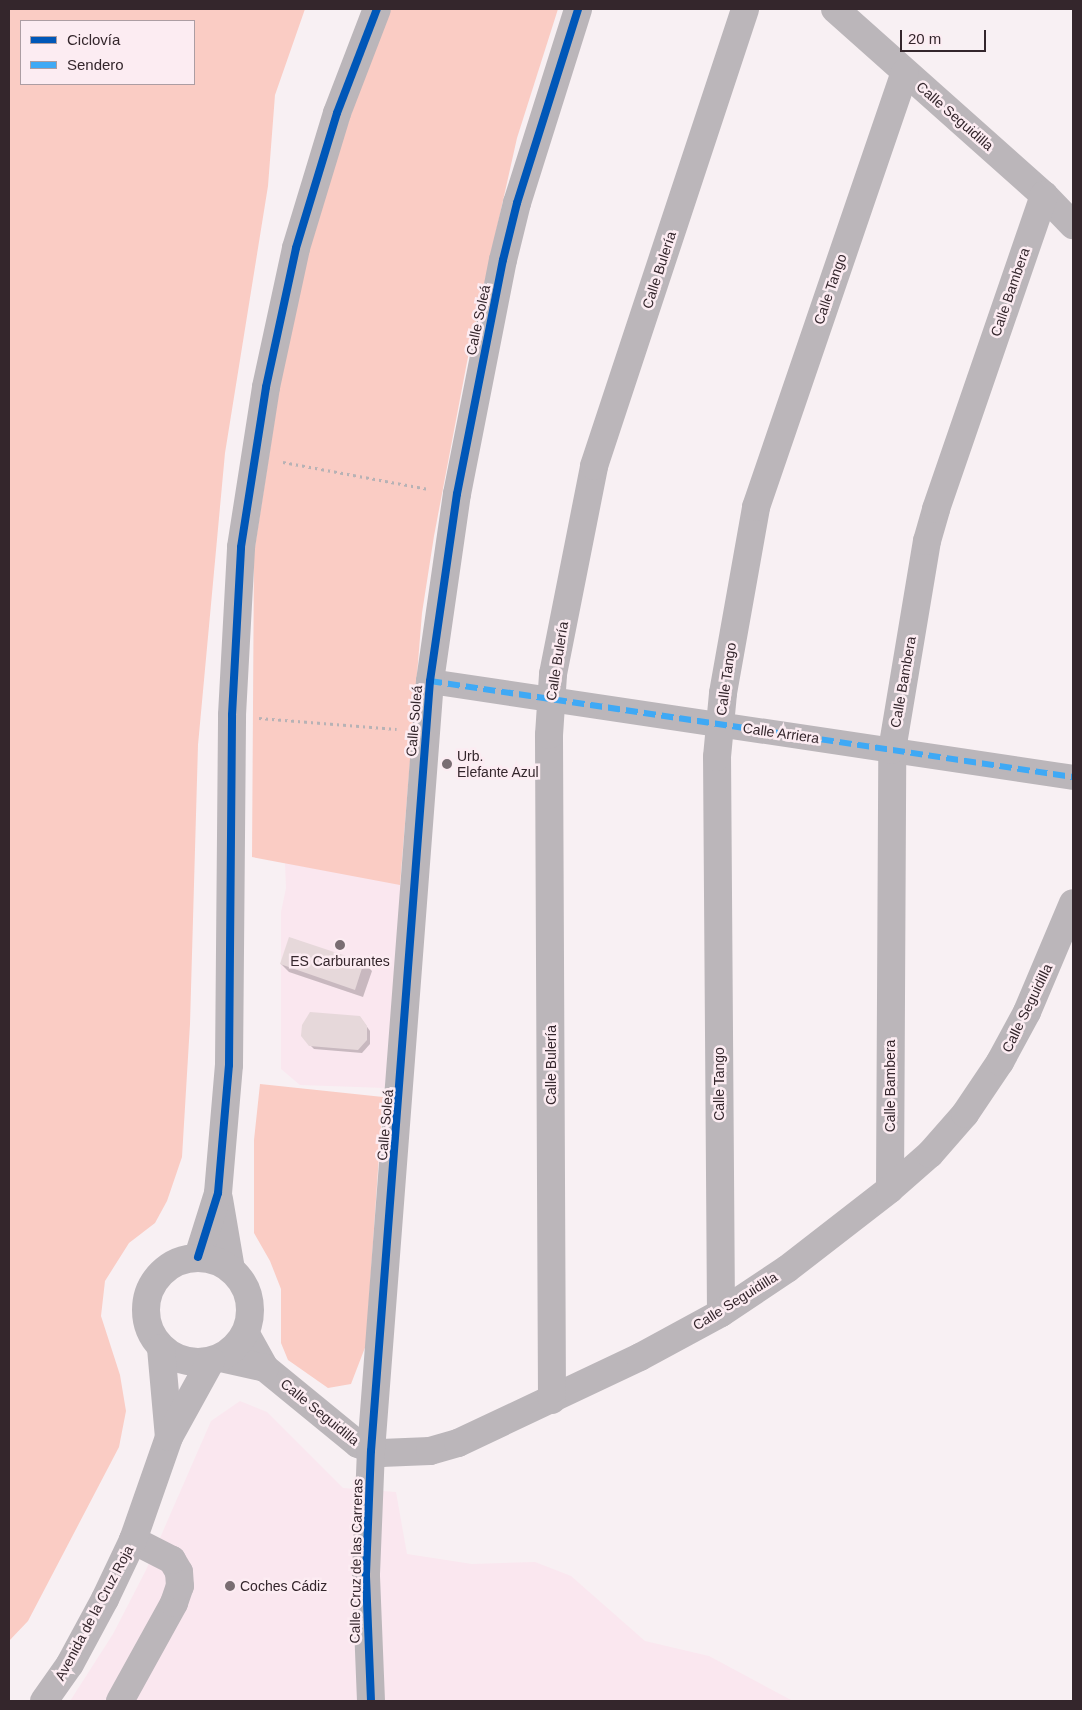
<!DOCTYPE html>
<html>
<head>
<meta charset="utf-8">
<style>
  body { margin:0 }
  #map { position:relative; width:1082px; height:1710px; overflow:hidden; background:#f8f0f3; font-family:Helvetica,sans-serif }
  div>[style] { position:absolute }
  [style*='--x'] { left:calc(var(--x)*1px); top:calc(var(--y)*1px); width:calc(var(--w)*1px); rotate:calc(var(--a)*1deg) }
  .built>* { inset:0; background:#fae7ef }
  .green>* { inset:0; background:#faccc4 }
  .shadow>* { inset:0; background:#0003 }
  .building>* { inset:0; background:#e6d8da }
  .path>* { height:3px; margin-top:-1.5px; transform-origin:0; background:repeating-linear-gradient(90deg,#b7b2b5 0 2.5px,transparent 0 6.5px) }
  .pedestrian>* { height:25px; margin:-12.5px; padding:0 12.5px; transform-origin:12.5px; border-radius:12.5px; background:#bbb6ba }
  .minor>* { height:28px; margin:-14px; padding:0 14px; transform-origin:14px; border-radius:14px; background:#bbb6ba }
  .tertiary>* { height:28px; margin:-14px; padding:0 14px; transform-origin:14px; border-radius:14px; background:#bbb6ba }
  .tertiary>.ring { margin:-14px; padding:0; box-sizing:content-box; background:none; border:28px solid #bbb6ba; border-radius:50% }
  .quiet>* { height:6px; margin-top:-3px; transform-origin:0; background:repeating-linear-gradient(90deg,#3fa9f5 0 12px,transparent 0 18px) }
  .cycleway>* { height:8px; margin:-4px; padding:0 4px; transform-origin:4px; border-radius:4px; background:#0057b8 }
  .dots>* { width:14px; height:14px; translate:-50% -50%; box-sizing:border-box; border:2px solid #fcecf2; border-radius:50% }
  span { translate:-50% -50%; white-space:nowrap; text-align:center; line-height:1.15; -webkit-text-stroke:5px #fcecf2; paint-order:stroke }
  .street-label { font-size:14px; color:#34262c }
  .poi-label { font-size:14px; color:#34262c }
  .left { translate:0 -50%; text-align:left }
  .frame { position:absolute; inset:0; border:10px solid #34262c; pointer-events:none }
  .legend { position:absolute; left:20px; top:20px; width:175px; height:65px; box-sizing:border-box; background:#fcecf2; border:1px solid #ac9da3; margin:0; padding:6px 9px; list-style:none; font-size:15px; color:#34262c }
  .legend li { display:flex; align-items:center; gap:10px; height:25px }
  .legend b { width:25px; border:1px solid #ac9da3 }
  .scale { position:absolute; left:900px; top:30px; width:86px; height:22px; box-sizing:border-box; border:2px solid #34262c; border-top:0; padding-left:6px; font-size:15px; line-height:18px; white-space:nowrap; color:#34262c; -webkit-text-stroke:4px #fcecf2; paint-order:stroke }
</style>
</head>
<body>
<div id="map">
  <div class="built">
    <div style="clip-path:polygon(285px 863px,402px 884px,397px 978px,385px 1088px,300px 1085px,281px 1069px,281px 912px,286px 888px)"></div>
    <div style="clip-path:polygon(240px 1401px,267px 1412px,343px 1488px,396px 1492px,407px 1554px,472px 1564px,535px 1562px,571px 1576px,645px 1641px,709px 1656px,793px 1701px,70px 1701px,113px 1634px,146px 1570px,211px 1421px)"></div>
  </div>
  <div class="green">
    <div style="clip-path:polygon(evenodd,9px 9px,305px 9px,275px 95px,268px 186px,225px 453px,198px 745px,190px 1024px,182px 1157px,167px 1201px,155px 1223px,129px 1243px,105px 1281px,101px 1316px,120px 1375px,126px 1411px,119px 1447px,28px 1621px,9px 1641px,9px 9px,21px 21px,194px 21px,194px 84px,21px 84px,21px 21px)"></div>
    <div style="clip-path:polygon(386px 9px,558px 9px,517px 138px,467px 362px,434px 536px,422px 613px,400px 885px,252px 857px,254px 553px,296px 280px)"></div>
    <div style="clip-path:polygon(260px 1084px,383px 1097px,366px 1345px,351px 1384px,328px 1388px,288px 1360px,281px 1343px,281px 1289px,270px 1261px,254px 1233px,254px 1140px)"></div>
  </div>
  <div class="shadow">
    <div style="clip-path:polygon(290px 938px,364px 963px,372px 971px,363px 997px,289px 972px,281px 964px)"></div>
    <div style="clip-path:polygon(360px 1017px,370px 1031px,370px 1044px,362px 1053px,314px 1049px,310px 1045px)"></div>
  </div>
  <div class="building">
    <div style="clip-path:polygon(289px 937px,364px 962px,355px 990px,280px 964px)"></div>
    <div style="clip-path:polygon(310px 1012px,360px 1016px,367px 1026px,367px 1040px,358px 1050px,309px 1046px,301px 1036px,302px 1025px)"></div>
  </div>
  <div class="path">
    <div style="--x:283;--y:462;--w:148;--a:10.5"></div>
    <div style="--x:259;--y:718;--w:138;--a:4.6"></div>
  </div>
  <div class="pedestrian">
    <div style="--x:430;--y:681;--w:650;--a:8.49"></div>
  </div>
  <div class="minor">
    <div style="--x:835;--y:9;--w:280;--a:41.7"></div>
    <div style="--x:1044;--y:195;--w:42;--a:46"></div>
    <div style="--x:890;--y:1189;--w:439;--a:-89.7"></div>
    <div style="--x:892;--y:750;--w:212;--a:-80.5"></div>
    <div style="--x:927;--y:541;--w:33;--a:-74"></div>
    <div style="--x:936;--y:509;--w:332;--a:-71"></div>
    <div style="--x:721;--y:1313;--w:556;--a:-90.41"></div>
    <div style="--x:717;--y:757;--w:64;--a:-84.6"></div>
    <div style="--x:723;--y:693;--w:189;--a:-79.9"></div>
    <div style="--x:756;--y:507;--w:459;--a:-71.1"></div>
    <div style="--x:246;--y:1334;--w:39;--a:61"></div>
    <div style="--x:265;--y:1368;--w:120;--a:39.3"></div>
    <div style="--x:358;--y:1444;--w:25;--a:21"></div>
    <div style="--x:381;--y:1453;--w:49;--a:-2.3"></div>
    <div style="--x:430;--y:1451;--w:29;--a:-16"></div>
    <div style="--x:458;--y:1443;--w:201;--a:-25.3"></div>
    <div style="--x:640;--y:1357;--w:92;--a:-28.5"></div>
    <div style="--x:721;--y:1313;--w:79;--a:-33.7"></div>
    <div style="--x:787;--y:1269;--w:130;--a:-37.8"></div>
    <div style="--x:890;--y:1189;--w:53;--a:-41.2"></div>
    <div style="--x:930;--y:1154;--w:53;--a:-48.8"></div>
    <div style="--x:965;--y:1114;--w:63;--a:-56.1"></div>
    <div style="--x:1000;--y:1062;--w:57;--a:-61.6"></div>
    <div style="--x:1027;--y:1012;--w:118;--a:-67.1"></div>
    <div style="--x:221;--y:1358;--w:45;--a:12.8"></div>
    <div style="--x:552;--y:1400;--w:665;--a:-90.26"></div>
    <div style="--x:549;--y:735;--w:61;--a:-86.2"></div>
    <div style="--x:553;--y:674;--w:212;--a:-78.8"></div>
    <div style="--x:594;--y:466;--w:481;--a:-71.7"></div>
    <div style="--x:120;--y:1701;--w:112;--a:-61.1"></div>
    <div style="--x:174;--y:1603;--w:18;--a:-71"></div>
    <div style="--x:180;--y:1586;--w:14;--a:-94"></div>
    <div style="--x:179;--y:1572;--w:14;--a:-120"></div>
    <div style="--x:172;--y:1560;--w:44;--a:-152.9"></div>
    <div style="--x:371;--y:1701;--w:127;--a:-92.3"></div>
    <div style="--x:366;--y:1574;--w:123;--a:-87.7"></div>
    <div style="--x:371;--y:1451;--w:772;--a:-85.62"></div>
    <div style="--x:430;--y:681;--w:189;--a:-81.8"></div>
    <div style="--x:457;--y:494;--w:238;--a:-78.9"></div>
    <div style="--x:503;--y:260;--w:59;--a:-76.2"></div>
    <div style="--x:517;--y:203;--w:203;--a:-72.5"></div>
  </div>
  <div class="tertiary">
    <div style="--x:219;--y:1199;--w:71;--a:80.3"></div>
    <div style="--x:198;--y:1257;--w:67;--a:-72.6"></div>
    <div style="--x:218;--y:1193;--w:128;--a:-85.1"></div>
    <div style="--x:229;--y:1065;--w:350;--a:-89.5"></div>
    <div style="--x:232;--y:715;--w:168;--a:-86.9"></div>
    <div style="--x:241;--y:547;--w:162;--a:-81.1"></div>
    <div style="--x:266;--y:387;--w:142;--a:-77.8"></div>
    <div style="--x:296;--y:248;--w:141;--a:-73.1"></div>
    <div style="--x:337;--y:113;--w:111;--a:-69"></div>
    <div class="ring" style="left:146px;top:1258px;width:76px;height:76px"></div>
    <div style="--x:161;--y:1348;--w:89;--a:84.9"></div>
    <div style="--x:44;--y:1701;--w:45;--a:-54.9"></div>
    <div style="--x:70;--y:1664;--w:74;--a:-61.7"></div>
    <div style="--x:105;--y:1599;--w:65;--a:-64.6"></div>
    <div style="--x:133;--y:1540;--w:109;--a:-70.7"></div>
    <div style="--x:169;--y:1437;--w:87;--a:-61.1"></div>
  </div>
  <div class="quiet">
    <div style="--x:430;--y:681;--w:650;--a:8.49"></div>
  </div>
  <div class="cycleway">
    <div style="--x:198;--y:1257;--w:67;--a:-72.6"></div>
    <div style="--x:218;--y:1193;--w:128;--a:-85.1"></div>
    <div style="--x:229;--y:1065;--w:350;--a:-89.5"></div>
    <div style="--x:232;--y:715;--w:168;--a:-86.9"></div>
    <div style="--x:241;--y:547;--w:162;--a:-81.1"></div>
    <div style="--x:266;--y:387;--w:142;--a:-77.8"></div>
    <div style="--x:296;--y:248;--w:141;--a:-73.1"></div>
    <div style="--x:337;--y:113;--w:111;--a:-69"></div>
    <div style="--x:371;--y:1701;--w:127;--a:-92.3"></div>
    <div style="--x:366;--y:1574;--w:123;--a:-87.7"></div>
    <div style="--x:371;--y:1451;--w:772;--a:-85.62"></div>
    <div style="--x:430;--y:681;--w:189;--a:-81.8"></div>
    <div style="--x:457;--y:494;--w:238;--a:-78.9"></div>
    <div style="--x:503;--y:260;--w:59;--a:-76.2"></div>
    <div style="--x:517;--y:203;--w:203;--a:-72.5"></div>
  </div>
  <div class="dots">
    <div style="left:447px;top:764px;background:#796d72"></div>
    <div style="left:340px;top:945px;background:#796d72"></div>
    <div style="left:230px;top:1586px;background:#796d72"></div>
  </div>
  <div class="street-label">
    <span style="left:955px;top:116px;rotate:41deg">Calle Seguidilla</span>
    <span style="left:659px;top:270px;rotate:-72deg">Calle Bulería</span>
    <span style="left:830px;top:289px;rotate:-71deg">Calle Tango</span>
    <span style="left:1010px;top:292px;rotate:-71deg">Calle Bambera</span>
    <span style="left:478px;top:320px;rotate:-78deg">Calle Soleá</span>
    <span style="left:557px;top:661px;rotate:-81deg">Calle Bulería</span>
    <span style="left:726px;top:679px;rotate:-82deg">Calle Tango</span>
    <span style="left:903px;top:682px;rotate:-80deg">Calle Bambera</span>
    <span style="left:414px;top:721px;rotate:-85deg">Calle Soleá</span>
    <span style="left:781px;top:733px;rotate:8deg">Calle Arriera</span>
    <span style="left:1027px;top:1008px;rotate:-64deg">Calle Seguidilla</span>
    <span style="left:551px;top:1065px;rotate:-90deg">Calle Bulería</span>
    <span style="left:719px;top:1084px;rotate:-90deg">Calle Tango</span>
    <span style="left:890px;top:1086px;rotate:-90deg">Calle Bambera</span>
    <span style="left:385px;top:1125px;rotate:-85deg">Calle Soleá</span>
    <span style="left:735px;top:1301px;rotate:-32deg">Calle Seguidilla</span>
    <span style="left:320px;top:1412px;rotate:39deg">Calle Seguidilla</span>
    <span style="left:356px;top:1561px;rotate:-89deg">Calle Cruz de las Carreras</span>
    <span style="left:94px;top:1613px;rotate:-62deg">Avenida de la Cruz Roja</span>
  </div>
  <div class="poi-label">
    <span class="left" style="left:457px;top:764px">Urb.<br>Elefante Azul</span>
    <span style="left:340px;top:961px">ES Carburantes</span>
    <span class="left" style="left:240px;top:1586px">Coches Cádiz</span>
  </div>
  <div class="frame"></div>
  <ul class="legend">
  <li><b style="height:6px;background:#0057b8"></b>Ciclovía</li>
  <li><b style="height:6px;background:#3fa9f5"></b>Sendero</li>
  </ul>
  <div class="scale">20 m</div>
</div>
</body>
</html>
